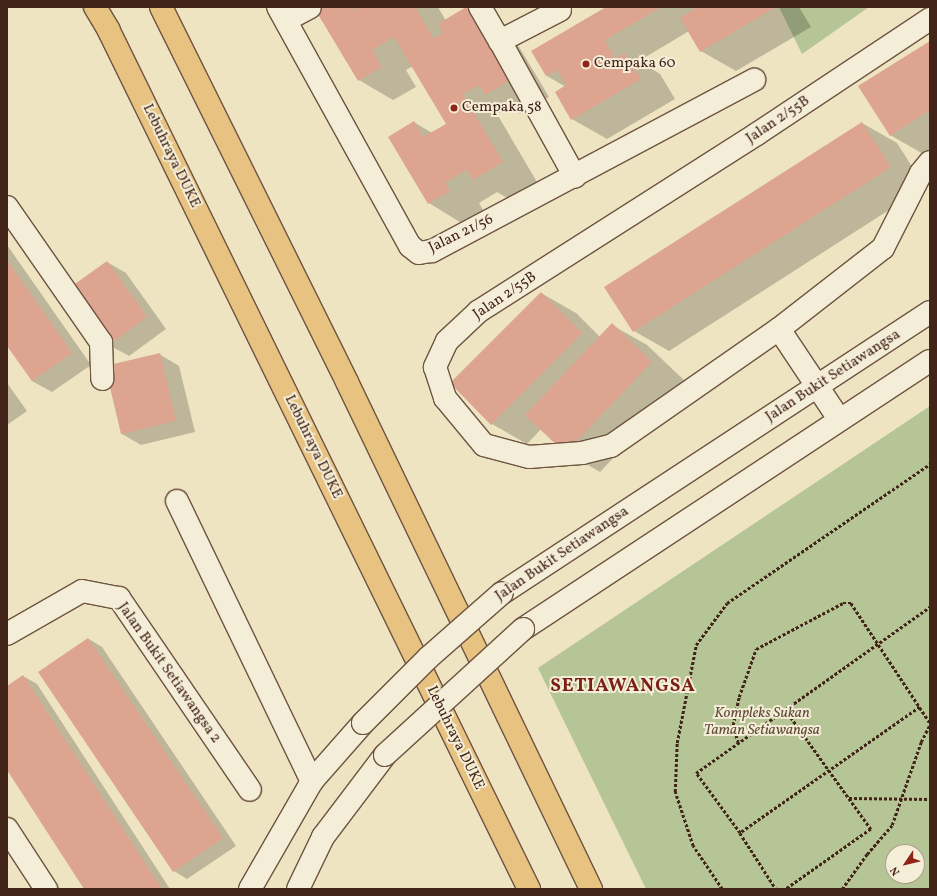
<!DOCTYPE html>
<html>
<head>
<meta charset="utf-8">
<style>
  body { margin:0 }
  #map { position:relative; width:937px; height:896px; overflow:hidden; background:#eee4c1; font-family:Vollkorn,serif }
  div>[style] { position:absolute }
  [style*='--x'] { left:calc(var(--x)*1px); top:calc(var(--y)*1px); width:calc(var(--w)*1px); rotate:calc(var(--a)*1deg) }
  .green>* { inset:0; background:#b5c595 }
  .shadow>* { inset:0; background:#0003 }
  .building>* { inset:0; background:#dda490 }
  .path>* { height:2.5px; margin-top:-1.25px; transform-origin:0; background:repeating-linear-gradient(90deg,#432418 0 3px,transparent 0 5px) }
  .roads { filter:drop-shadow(1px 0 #6e5442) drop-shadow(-1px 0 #6e5442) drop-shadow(0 1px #6e5442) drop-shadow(0 -1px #6e5442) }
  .minor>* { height:22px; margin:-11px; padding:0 11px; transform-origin:11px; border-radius:11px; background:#f4edd7 }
  .highway>* { height:22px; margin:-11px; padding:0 11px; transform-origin:11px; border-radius:11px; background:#e7c280 }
  .bridges { filter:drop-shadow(1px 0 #6e5442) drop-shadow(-1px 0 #6e5442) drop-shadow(0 1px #6e5442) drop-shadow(0 -1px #6e5442) }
  .minor-bridge>* { height:22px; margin:-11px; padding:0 11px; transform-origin:11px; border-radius:11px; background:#f4edd7 }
  .dots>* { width:11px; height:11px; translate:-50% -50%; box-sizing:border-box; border:2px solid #f4edd7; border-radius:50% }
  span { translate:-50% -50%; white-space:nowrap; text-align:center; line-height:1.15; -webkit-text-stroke:4px #f4edd7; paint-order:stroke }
  .poi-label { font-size:15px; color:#432418 }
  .left { translate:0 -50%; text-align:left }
  .street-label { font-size:15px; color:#432418 }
  .park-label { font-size:15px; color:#604c37; font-style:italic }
  .district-label { font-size:19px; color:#7a1f14; font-weight:700; letter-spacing:1px }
  .frame { position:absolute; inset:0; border:8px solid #432418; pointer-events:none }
  .north { position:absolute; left:885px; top:844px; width:40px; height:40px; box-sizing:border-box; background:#f4edd7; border:1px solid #ad9d8b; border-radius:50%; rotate:235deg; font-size:11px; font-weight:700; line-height:16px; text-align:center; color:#432418 }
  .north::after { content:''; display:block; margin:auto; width:14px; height:18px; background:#8f2418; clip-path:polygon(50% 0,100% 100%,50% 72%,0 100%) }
</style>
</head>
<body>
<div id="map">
  <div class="green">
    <div style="clip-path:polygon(779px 7px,869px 7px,802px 54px)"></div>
    <div style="clip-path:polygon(evenodd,930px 406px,930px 889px,646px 889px,538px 668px,930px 406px,893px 852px,917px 852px,917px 876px,893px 876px,893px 852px)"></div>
  </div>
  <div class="shadow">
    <div style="clip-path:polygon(324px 7px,438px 7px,446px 21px,468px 7px,475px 7px,506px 25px,549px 97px,520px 114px,509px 108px,497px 114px,537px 182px,509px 199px,497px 192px,479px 203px,484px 212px,463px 224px,429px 203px,414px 122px,432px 133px,447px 124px,413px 66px,406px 70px,416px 87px,393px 100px,359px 80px)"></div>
    <div style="clip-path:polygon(608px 7px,799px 7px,811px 27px,736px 71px,701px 51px,689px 31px,639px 61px,660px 74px,675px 99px,607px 139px,572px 119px,566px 87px,547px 76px,533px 51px)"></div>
    <div style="clip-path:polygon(930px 42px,930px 152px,925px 155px,890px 135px)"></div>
    <div style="clip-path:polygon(862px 123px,897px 143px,925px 187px,669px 351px,634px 331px)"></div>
    <div style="clip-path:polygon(7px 245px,91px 365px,52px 392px,32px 381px,7px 344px)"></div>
    <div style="clip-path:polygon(107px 262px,126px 273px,166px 329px,129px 356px,109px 345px)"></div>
    <div style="clip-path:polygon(541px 293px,576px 313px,600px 337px,612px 325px,647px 345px,686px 382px,600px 472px,566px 452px,541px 429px,527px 444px,492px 424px)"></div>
    <div style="clip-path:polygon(159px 354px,179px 366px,195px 432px,141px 445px,122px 434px)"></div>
    <div style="clip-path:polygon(7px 383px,27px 411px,7px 425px)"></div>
    <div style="clip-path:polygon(89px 639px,102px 647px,236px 846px,187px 879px,174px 871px)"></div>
    <div style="clip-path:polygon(23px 676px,37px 684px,170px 889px,86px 889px,7px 768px,7px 687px)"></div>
  </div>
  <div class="building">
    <div style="clip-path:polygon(322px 7px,352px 7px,354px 10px,359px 7px,415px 7px,434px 39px,443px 33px,438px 24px,466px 7px,474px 7px,515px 77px,485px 95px,479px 85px,463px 94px,503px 162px,473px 180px,467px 169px,445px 183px,450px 191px,428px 204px,388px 137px,414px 121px,423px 137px,446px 124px,394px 37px,372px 50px,382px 67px,358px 81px,316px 11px)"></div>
    <div style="clip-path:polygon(606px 7px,661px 7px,605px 40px,615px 59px,625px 53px,641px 79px,571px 120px,555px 92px,566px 85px,557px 70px,546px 76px,531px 51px)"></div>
    <div style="clip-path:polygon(693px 7px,776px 7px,700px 52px,680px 18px,695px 9px)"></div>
    <div style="clip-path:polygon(930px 41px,930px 110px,890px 136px,858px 86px)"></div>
    <div style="clip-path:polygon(862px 122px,891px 167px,633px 332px,604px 287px)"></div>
    <div style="clip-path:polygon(7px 260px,72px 353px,32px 381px,7px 346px)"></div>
    <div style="clip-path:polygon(107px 261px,147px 317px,109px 345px,68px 289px)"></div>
    <div style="clip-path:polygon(541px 292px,582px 333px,491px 425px,450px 383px)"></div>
    <div style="clip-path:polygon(612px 323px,652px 362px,565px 453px,525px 415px)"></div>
    <div style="clip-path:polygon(160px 353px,176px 421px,121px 434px,105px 366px)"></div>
    <div style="clip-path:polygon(88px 638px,223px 838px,173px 872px,38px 672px)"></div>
    <div style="clip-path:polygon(23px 675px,45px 709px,162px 889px,84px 889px,7px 770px,7px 686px)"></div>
  </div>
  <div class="path">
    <div style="--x:920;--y:707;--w:220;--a:145"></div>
    <div style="--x:740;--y:833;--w:74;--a:-126.3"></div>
    <div style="--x:696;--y:773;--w:287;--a:-35.4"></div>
    <div style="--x:785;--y:709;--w:148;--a:54.4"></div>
    <div style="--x:871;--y:829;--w:104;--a:144.8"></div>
    <div style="--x:738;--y:743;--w:19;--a:-106"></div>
    <div style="--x:733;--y:725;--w:29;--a:-78"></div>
    <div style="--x:739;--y:697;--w:51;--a:-70.5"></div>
    <div style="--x:756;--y:649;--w:98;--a:-27.9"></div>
    <div style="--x:843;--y:603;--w:8;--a:0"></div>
    <div style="--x:851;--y:603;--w:144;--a:56.6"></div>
    <div style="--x:849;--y:798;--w:81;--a:0.7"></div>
    <div style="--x:740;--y:833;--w:67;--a:57.3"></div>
    <div style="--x:722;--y:889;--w:52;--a:-124"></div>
    <div style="--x:693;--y:846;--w:57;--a:-108.4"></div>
    <div style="--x:675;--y:792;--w:49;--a:-87.7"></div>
    <div style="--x:677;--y:743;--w:100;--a:-79"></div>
    <div style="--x:696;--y:645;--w:52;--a:-53.6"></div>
    <div style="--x:727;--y:603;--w:246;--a:-34.4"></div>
    <div style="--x:842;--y:889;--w:43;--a:-54.5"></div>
    <div style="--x:867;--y:854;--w:38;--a:-49"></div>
    <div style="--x:892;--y:825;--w:88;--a:-70.7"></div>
    <div style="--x:921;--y:742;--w:20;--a:-63"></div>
  </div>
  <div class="roads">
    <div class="minor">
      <div style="--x:278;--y:7;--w:273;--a:61.1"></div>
      <div style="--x:410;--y:246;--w:11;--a:38"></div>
      <div style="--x:419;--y:253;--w:13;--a:-9"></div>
      <div style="--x:432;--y:251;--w:365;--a:-28"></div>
      <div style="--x:480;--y:7;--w:39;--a:60"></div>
      <div style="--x:560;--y:10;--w:68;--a:152.7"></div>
      <div style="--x:500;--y:41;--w:155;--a:61.1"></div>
      <div style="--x:930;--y:19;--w:208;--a:146.4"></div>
      <div style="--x:757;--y:134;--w:330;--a:147.5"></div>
      <div style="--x:479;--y:311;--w:44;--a:136.8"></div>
      <div style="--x:447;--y:341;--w:29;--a:115"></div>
      <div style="--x:435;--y:367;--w:33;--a:72"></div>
      <div style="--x:445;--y:398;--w:61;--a:50.3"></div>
      <div style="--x:484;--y:445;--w:47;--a:14.9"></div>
      <div style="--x:529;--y:457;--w:53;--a:-4.3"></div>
      <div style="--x:582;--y:453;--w:30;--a:-14"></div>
      <div style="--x:611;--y:446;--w:205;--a:-34.9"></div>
      <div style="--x:779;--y:329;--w:132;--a:-37.9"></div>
      <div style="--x:883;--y:248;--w:84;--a:-63.1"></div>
      <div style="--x:921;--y:173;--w:14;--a:-51"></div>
      <div style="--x:286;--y:20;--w:27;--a:-28"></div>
      <div style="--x:7;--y:207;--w:165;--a:55.2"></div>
      <div style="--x:101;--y:342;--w:37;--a:88"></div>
      <div style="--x:779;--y:329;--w:108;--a:56.3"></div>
      <div style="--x:177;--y:501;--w:311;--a:64.3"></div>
      <div style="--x:502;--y:593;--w:512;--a:-33.29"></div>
      <div style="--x:523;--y:629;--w:487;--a:-33.4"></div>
      <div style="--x:7;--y:634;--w:86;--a:-29.8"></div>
      <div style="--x:82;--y:591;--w:38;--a:11"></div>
      <div style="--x:119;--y:598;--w:232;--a:55.7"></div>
      <div style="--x:7;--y:829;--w:72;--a:57"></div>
      <div style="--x:250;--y:889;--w:125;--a:-60.1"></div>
      <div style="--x:312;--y:781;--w:77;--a:-48.7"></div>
      <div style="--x:298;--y:889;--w:58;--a:-64.3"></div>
      <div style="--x:323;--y:837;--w:103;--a:-52.9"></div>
    </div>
    <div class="highway">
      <div style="--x:95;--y:7;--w:26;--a:59"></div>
      <div style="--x:108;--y:29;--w:958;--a:63.92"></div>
      <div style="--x:161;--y:7;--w:419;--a:63.6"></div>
      <div style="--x:347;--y:382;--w:563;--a:64.3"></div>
    </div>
  </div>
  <div class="bridges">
    <div class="minor-bridge">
      <div style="--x:363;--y:723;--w:92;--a:-45"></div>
      <div style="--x:428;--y:658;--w:98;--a:-41.3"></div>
      <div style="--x:385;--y:755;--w:187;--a:-42.4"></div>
    </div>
  </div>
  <div class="dots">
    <div style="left:586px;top:64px;background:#8f2418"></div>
    <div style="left:454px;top:108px;background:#8f2418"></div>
  </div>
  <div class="poi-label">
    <span class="left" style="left:594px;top:64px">Cempaka 60</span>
    <span class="left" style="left:462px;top:108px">Cempaka 58</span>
  </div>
  <div class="street-label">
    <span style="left:778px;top:120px;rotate:-34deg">Jalan 2/55B</span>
    <span style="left:171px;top:156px;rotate:64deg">Lebuhraya DUKE</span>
    <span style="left:461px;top:234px;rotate:-26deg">Jalan 21/56</span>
    <span style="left:505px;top:296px;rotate:-34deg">Jalan 2/55B</span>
    <span style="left:833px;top:376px;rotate:-33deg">Jalan Bukit Setiawangsa</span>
    <span style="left:313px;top:447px;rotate:64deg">Lebuhraya DUKE</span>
    <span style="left:562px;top:554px;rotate:-34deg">Jalan Bukit Setiawangsa</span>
    <span style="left:169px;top:673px;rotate:55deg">Jalan Bukit Setiawangsa 2</span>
    <span style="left:455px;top:738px;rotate:64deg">Lebuhraya DUKE</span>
  </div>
  <div class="park-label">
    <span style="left:762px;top:722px">Kompleks Sukan<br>Taman Setiawangsa</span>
  </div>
  <div class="district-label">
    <span style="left:623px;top:687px">SETIAWANGSA</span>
  </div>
  <div class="frame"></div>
  <div class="north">N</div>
</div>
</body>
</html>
